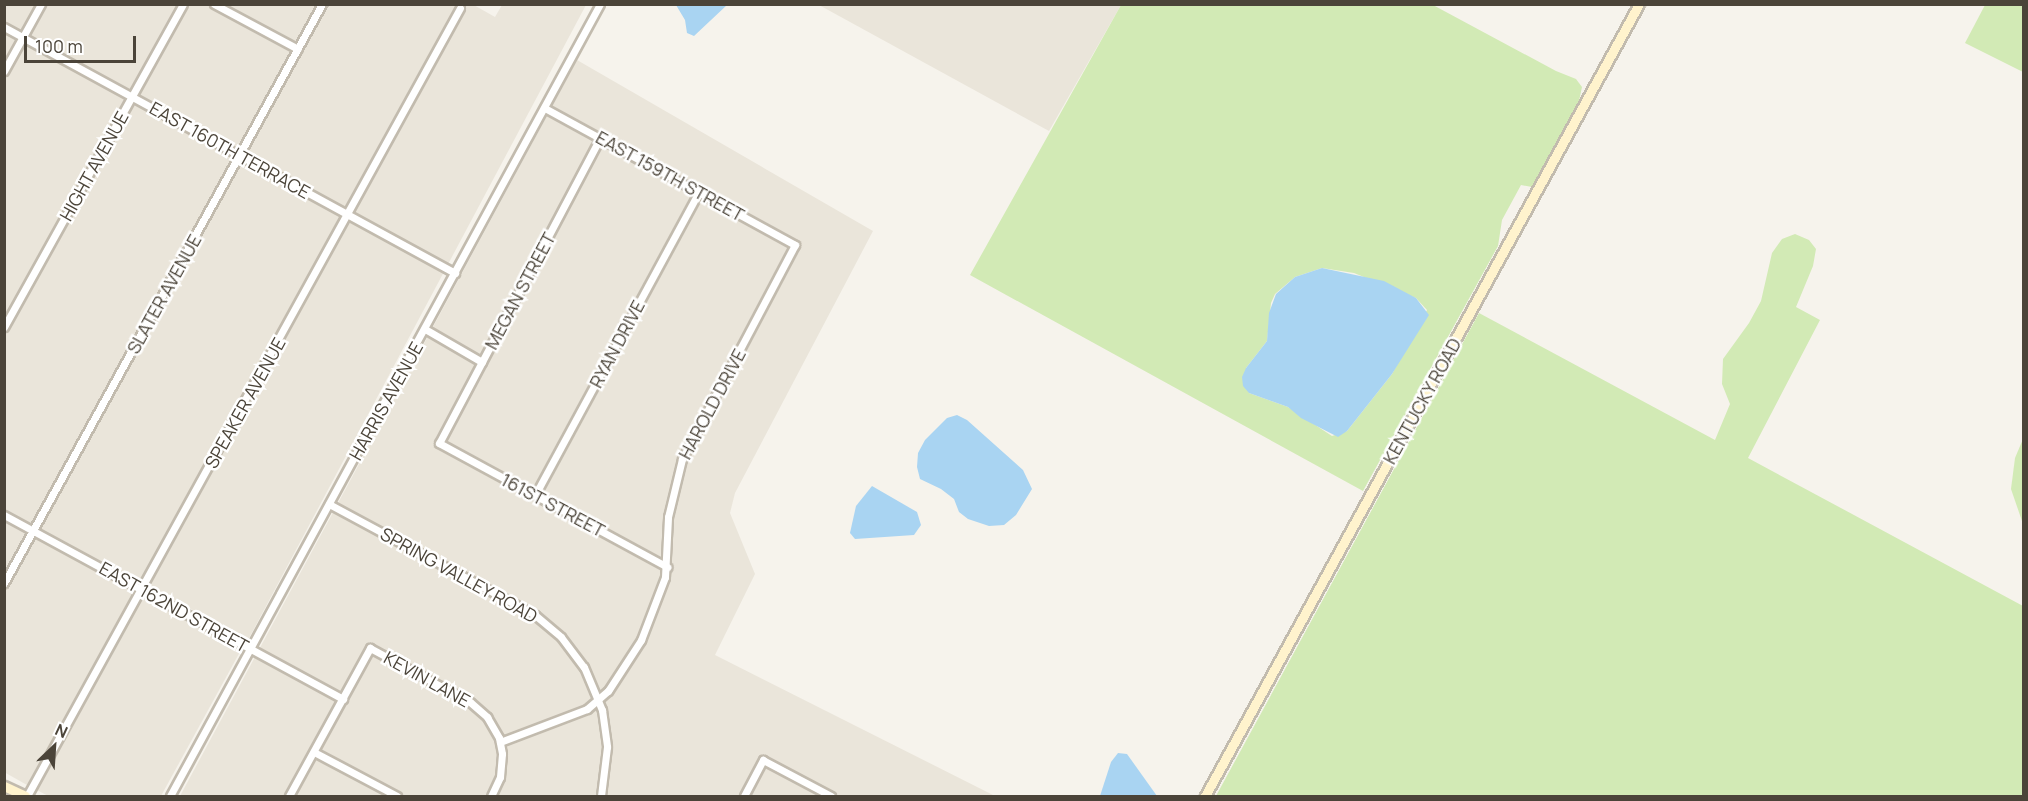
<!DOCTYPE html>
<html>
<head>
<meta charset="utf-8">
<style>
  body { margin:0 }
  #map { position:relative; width:2028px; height:801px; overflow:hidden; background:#f6f3ec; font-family:Manrope,sans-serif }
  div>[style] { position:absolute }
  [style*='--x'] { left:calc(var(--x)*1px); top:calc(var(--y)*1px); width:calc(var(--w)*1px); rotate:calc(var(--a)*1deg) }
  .residential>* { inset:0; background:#eae5da }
  .green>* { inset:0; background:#d2eab5 }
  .water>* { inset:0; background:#a9d4f2 }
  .roads { filter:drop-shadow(2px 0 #c2bbae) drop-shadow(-2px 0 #c2bbae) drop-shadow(0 2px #c2bbae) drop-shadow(0 -2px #c2bbae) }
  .street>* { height:7px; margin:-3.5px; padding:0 3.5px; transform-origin:3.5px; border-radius:3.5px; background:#fff }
  .secondary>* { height:9px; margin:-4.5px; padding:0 4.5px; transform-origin:4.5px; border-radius:4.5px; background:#fff3cd }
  span { translate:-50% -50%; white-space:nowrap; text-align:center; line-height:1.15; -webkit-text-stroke:5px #fff; paint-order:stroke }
  .street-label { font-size:18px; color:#4b4439 }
  .frame { position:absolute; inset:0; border:6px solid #4b4439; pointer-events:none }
  .north { position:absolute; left:24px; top:717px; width:60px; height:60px; -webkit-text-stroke:4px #fff; paint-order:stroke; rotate:25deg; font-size:16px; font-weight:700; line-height:24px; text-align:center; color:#4b4439 }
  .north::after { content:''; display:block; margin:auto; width:21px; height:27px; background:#4b4439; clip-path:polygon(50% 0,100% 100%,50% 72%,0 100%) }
  .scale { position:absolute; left:24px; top:36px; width:112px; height:27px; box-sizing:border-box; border:3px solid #4b4439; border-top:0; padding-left:8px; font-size:18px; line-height:21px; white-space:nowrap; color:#4b4439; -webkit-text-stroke:4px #fff; paint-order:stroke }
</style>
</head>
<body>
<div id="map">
  <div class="residential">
    <div style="clip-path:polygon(472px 4px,495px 17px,502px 5px,586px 5px,248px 640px,141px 582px,27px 785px,4px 772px,4px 5px)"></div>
    <div style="clip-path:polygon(819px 5px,1121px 5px,1049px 131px)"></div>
    <div style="clip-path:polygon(577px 60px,873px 231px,735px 493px,730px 513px,755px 574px,715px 655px,995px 796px,180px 796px)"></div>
    <div style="clip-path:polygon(143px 595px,241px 650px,161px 796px,48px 796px,37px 790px)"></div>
  </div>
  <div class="green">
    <div style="clip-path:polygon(evenodd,1121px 5px,1433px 5px,1556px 71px,1576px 79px,1582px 87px,1579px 101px,1532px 187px,1521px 185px,1502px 220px,1498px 246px,1363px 491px,970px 275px,1121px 5px,1322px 268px,1354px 273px,1416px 298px,1427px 310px,1392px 374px,1347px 431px,1332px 436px,1288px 407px,1249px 393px,1246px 368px,1267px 341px,1271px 303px,1275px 294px,1295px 277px,1322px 268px)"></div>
    <div style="clip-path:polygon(1985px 5px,2023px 5px,2023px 72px,1965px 43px)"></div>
    <div style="clip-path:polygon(1795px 234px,1809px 240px,1816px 249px,1813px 266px,1796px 307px,1820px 320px,1748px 458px,2023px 606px,2023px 796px,1216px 796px,1479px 313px,1715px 440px,1730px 404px,1722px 384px,1723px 359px,1749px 323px,1761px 301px,1772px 253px,1782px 239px)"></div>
    <div style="clip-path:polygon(2023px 439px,2023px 524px,2011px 489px,2015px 458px)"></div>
  </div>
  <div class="water">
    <div style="clip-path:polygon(676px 5px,727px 5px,694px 36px,687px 33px,685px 20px)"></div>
    <div style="clip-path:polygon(1322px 268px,1384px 281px,1416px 298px,1429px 315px,1392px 374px,1347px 431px,1338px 437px,1301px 418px,1288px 407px,1249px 393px,1243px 386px,1242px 377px,1246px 368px,1267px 341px,1269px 313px,1276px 294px,1295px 277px)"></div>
    <div style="clip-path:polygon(957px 415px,967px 420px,1023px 470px,1032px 489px,1016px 515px,1004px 525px,989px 526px,968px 519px,959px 512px,954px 499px,941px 489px,920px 479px,917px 467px,918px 453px,925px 440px,947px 418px)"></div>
    <div style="clip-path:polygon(872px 486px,917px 512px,921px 525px,914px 535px,855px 539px,850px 533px,856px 506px)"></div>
    <div style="clip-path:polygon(1118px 753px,1127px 754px,1157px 796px,1100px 796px,1111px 762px)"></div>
  </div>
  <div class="roads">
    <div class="street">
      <div style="--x:214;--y:4;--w:95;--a:28.2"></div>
      <div style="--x:4;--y:27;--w:514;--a:28.61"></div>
      <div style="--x:4;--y:71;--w:77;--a:-61.1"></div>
      <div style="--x:600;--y:138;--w:345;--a:117.8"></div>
      <div style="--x:439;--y:443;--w:260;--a:28.5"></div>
      <div style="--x:4;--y:327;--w:369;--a:-61"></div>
      <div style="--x:425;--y:329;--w:66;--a:30.1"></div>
      <div style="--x:535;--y:495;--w:345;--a:-61.6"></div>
      <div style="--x:329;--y:504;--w:234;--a:28.3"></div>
      <div style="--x:535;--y:615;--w:34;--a:40"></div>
      <div style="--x:561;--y:637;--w:38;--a:53"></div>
      <div style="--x:584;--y:667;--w:47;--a:67.3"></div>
      <div style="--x:602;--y:710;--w:37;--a:82"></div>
      <div style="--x:607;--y:747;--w:49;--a:97"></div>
      <div style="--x:4;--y:515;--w:386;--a:28.5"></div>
      <div style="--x:4;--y:583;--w:661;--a:-61.22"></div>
      <div style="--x:500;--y:742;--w:93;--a:-20.8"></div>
      <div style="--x:587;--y:709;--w:28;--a:-41"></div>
      <div style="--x:608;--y:691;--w:61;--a:-57.1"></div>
      <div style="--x:641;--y:640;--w:67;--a:-69.1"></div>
      <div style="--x:665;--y:577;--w:60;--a:-87.1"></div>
      <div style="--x:668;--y:517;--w:60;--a:-76.4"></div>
      <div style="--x:682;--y:459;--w:242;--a:-62.2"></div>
      <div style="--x:795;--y:245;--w:285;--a:-151.3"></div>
      <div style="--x:314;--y:752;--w:94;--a:27.9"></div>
      <div style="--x:27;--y:796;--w:899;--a:-61.21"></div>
      <div style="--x:170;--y:796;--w:901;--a:-61.5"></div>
      <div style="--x:289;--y:796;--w:169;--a:-61.3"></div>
      <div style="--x:370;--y:648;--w:114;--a:28.4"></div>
      <div style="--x:470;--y:702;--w:23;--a:41"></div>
      <div style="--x:487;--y:717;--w:24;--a:60"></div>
      <div style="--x:499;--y:738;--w:16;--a:79"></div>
      <div style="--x:502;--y:754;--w:23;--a:95"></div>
      <div style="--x:500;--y:777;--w:21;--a:115"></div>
      <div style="--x:744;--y:796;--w:41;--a:-62.2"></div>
      <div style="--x:763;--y:760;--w:77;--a:27.9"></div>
    </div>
    <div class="secondary">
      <div style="--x:4;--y:786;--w:23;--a:25"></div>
      <div style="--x:1205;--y:796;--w:903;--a:-61.28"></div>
    </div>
  </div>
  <div class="street-label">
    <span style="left:230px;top:150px;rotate:29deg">EAST 160TH TERRACE</span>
    <span style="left:94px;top:166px;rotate:-61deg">HIGHT AVENUE</span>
    <span style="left:670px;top:176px;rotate:29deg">EAST 159TH STREET</span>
    <span style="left:520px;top:291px;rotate:-62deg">MEGAN STREET</span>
    <span style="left:164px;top:294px;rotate:-61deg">SLATER AVENUE</span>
    <span style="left:617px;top:344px;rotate:-62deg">RYAN DRIVE</span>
    <span style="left:386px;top:401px;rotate:-61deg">HARRIS AVENUE</span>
    <span style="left:1422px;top:401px;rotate:-61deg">KENTUCKY ROAD</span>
    <span style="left:245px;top:403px;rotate:-61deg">SPEAKER AVENUE</span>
    <span style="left:712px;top:404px;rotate:-62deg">HAROLD DRIVE</span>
    <span style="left:553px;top:505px;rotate:28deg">161ST STREET</span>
    <span style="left:459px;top:575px;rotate:29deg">SPRING VALLEY ROAD</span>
    <span style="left:174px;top:607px;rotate:29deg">EAST 162ND STREET</span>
    <span style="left:427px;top:679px;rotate:29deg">KEVIN LANE</span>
  </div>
  <div class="frame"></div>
  <div class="north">N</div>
  <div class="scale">100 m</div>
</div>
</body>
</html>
